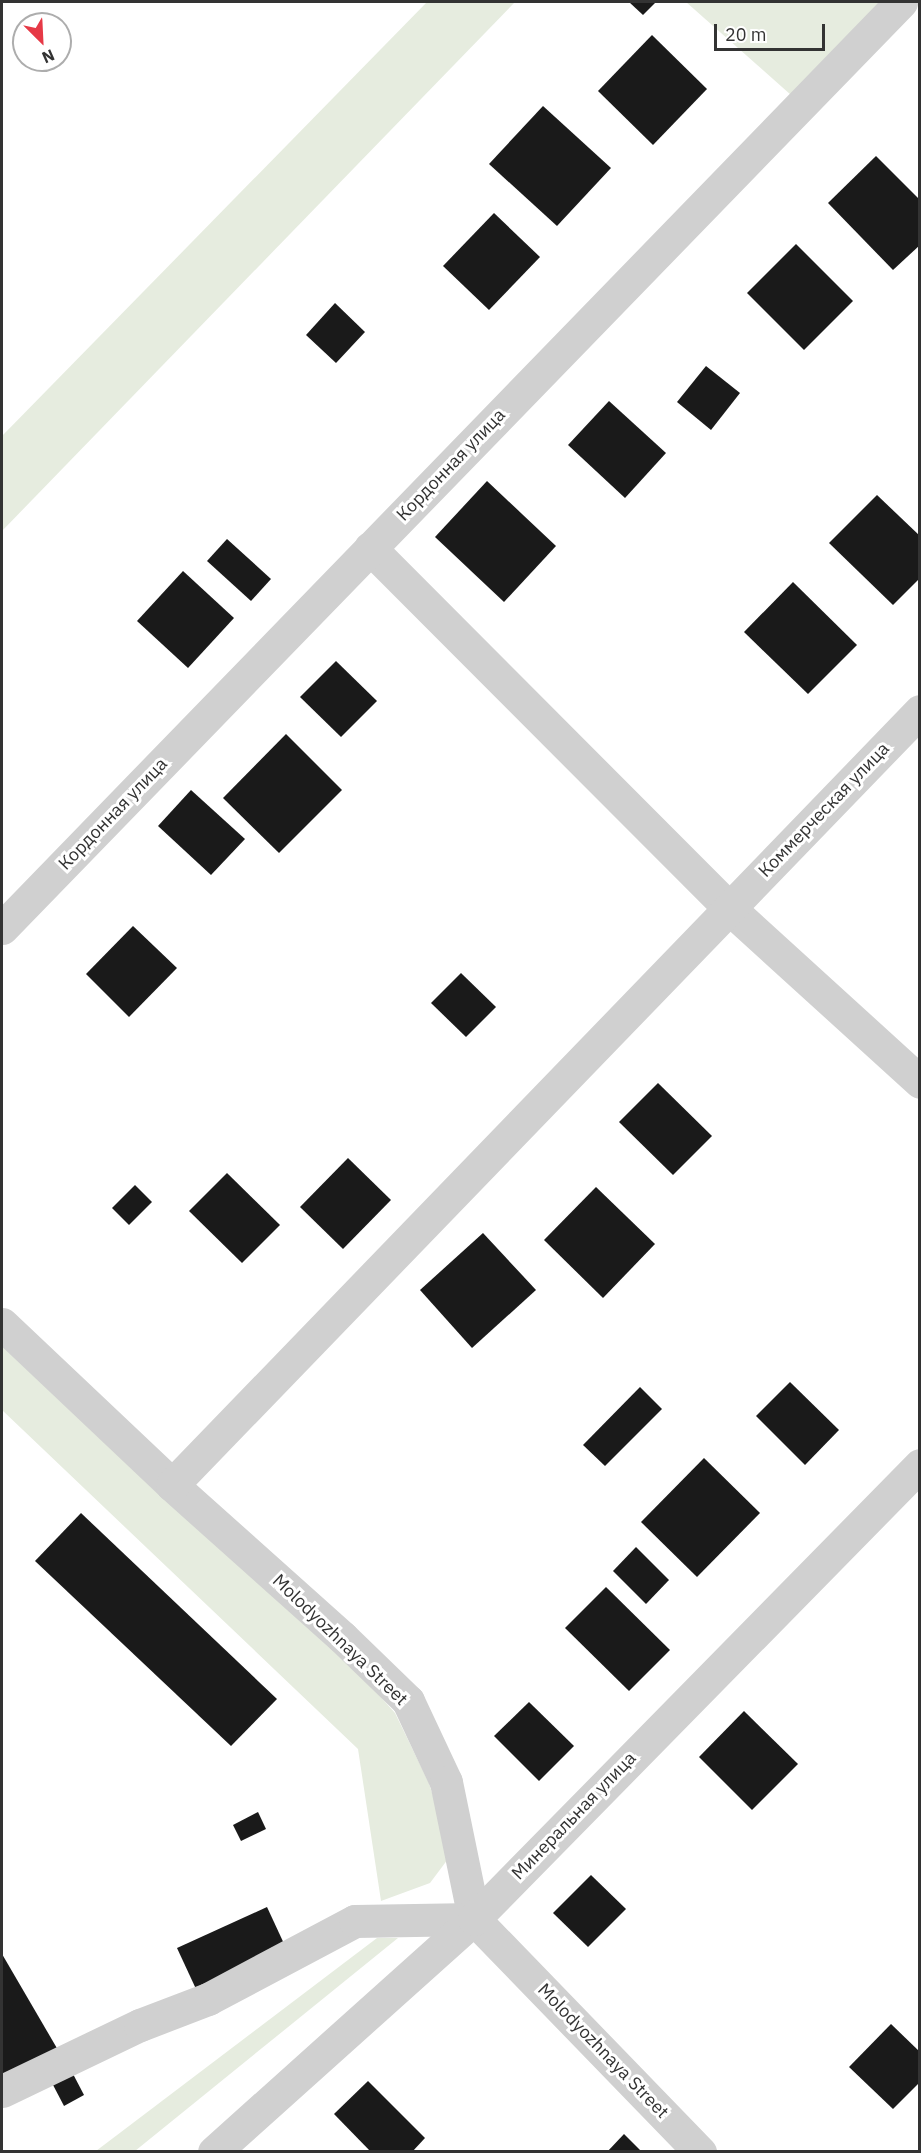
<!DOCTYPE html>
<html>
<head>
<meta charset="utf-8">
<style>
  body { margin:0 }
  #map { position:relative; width:921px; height:2153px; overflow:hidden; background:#fff; font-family:"IBM Plex Sans",sans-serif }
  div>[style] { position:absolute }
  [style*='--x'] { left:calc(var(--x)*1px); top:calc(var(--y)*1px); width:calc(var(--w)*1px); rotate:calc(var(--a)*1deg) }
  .green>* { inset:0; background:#e6ecdf }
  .building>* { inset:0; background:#1a1a1a }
  .minor>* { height:33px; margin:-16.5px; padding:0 16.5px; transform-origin:16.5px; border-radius:16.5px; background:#d0d0d0 }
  span { translate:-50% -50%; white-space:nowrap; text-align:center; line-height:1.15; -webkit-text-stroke:6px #fff; paint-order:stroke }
  .street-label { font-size:18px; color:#333 }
  .frame { position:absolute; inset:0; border:3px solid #333; pointer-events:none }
  .north { position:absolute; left:12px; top:12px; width:60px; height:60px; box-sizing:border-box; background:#fff; border:2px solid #adadad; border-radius:50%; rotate:156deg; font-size:16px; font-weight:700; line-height:24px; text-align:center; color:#333 }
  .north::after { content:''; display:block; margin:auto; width:21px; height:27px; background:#e63946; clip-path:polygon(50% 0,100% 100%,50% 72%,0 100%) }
  .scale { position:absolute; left:714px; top:24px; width:111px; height:27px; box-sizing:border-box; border:3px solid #333; border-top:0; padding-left:8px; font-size:18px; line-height:21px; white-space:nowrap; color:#333; -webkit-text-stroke:4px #fff; paint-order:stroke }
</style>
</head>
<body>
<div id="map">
  <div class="green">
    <div style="clip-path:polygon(427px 2px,515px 2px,2px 531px,2px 436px)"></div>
    <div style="clip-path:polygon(686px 2px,881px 2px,791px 95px)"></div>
    <div style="clip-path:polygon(2px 1345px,342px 1654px,395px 1713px,429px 1783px,451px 1855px,430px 1883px,381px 1901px,358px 1749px,2px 1410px)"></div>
    <div style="clip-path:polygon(377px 1938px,398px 1938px,135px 2151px,96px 2151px)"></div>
  </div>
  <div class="building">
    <div style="clip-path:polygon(629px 2px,656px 2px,643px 15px)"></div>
    <div style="clip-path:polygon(652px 35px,707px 89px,653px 145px,598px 91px)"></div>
    <div style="clip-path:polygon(543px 106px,611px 168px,557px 226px,489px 164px)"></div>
    <div style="clip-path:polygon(876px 156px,920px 200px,920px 245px,893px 270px,828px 203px)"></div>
    <div style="clip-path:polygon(494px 213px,540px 257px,489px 310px,443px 266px)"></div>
    <div style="clip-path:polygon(796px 244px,853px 301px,804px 350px,747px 293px)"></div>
    <div style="clip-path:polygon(335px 303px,365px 332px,336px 363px,306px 335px)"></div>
    <div style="clip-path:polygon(706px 366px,740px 393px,711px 430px,677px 402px)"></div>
    <div style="clip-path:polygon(609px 401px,666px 453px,625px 498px,568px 445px)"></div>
    <div style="clip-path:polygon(487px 481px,556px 546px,504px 602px,435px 537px)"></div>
    <div style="clip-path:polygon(877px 495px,920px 536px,920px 578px,893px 605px,829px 543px)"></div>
    <div style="clip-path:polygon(227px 539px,271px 579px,251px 601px,207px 561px)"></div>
    <div style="clip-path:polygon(183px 571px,234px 618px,188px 668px,137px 621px)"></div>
    <div style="clip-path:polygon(793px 582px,857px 645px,808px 694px,744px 632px)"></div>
    <div style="clip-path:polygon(336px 661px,377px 701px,341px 737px,300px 697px)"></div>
    <div style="clip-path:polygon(286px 734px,342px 790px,279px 853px,223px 798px)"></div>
    <div style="clip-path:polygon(191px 790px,245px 839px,211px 875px,158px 826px)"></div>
    <div style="clip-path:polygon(133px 926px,177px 968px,129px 1017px,86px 974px)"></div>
    <div style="clip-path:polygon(461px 973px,496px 1007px,466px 1037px,431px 1003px)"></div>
    <div style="clip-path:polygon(658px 1083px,712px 1136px,673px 1175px,619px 1122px)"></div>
    <div style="clip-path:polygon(348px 1158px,391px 1200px,343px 1249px,300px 1207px)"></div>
    <div style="clip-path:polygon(227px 1173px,280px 1225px,242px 1263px,189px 1211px)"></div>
    <div style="clip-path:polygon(135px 1185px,152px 1202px,129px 1225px,112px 1208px)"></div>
    <div style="clip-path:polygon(596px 1187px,655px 1244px,603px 1298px,544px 1240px)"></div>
    <div style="clip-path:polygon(483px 1233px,536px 1290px,472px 1348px,420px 1290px)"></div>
    <div style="clip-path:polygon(790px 1382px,839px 1430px,805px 1465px,756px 1416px)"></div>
    <div style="clip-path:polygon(640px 1387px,662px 1409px,605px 1466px,583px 1445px)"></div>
    <div style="clip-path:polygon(704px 1458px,760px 1513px,697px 1577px,641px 1522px)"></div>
    <div style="clip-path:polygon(81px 1513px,277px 1699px,231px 1746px,35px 1561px)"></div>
    <div style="clip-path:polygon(636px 1547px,669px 1580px,646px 1604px,613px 1571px)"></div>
    <div style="clip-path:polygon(606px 1587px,670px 1650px,629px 1691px,565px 1628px)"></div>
    <div style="clip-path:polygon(529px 1702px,574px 1746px,539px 1781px,494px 1736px)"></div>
    <div style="clip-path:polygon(744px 1711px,798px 1764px,752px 1810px,699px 1757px)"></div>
    <div style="clip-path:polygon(258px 1812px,266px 1829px,241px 1841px,233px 1825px)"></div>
    <div style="clip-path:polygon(591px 1875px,626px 1909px,588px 1947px,553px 1913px)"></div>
    <div style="clip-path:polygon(267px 1907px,286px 1948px,196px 1989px,177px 1948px)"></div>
    <div style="clip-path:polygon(2px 1954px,58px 2050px,2px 2083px)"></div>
    <div style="clip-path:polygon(891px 2024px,920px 2052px,920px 2082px,893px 2109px,849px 2067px)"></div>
    <div style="clip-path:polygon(72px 2072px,84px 2095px,64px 2106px,52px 2083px)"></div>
    <div style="clip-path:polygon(368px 2081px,425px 2138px,412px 2152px,371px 2152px,334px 2114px)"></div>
    <div style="clip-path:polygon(624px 2134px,642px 2152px,607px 2152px)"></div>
  </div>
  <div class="minor">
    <div style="--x:370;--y:548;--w:508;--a:45.08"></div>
    <div style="--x:729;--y:908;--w:258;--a:42.3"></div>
    <div style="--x:2;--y:928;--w:1291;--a:-45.85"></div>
    <div style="--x:2;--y:1324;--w:234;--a:43.4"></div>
    <div style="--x:172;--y:1485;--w:228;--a:41.8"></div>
    <div style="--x:342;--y:1637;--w:92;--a:44.1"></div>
    <div style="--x:408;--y:1701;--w:89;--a:64.9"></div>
    <div style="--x:446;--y:1782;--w:140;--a:78.4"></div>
    <div style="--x:474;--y:1919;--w:325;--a:45.9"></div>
    <div style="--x:172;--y:1485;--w:1076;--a:-45.98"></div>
    <div style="--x:2;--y:2091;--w:153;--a:-25.6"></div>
    <div style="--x:140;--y:2025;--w:73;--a:-20.9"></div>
    <div style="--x:208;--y:1999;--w:166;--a:-28"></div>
    <div style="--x:355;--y:1921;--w:119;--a:-1"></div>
    <div style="--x:214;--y:2152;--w:349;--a:-41.9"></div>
    <div style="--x:474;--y:1919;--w:636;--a:-45.51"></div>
  </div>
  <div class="street-label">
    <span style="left:451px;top:465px;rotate:-46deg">Кордонная улица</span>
    <span style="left:824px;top:810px;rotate:-46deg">Коммерческая улица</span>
    <span style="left:113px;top:814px;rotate:-46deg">Кордонная улица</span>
    <span style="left:340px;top:1640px;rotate:44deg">Molodyozhnaya Street</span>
    <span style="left:574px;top:1816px;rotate:-46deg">Минеральная улица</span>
    <span style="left:603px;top:2051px;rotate:46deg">Molodyozhnaya Street</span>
  </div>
  <div class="frame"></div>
  <div class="north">N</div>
  <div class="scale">20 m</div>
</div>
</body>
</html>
